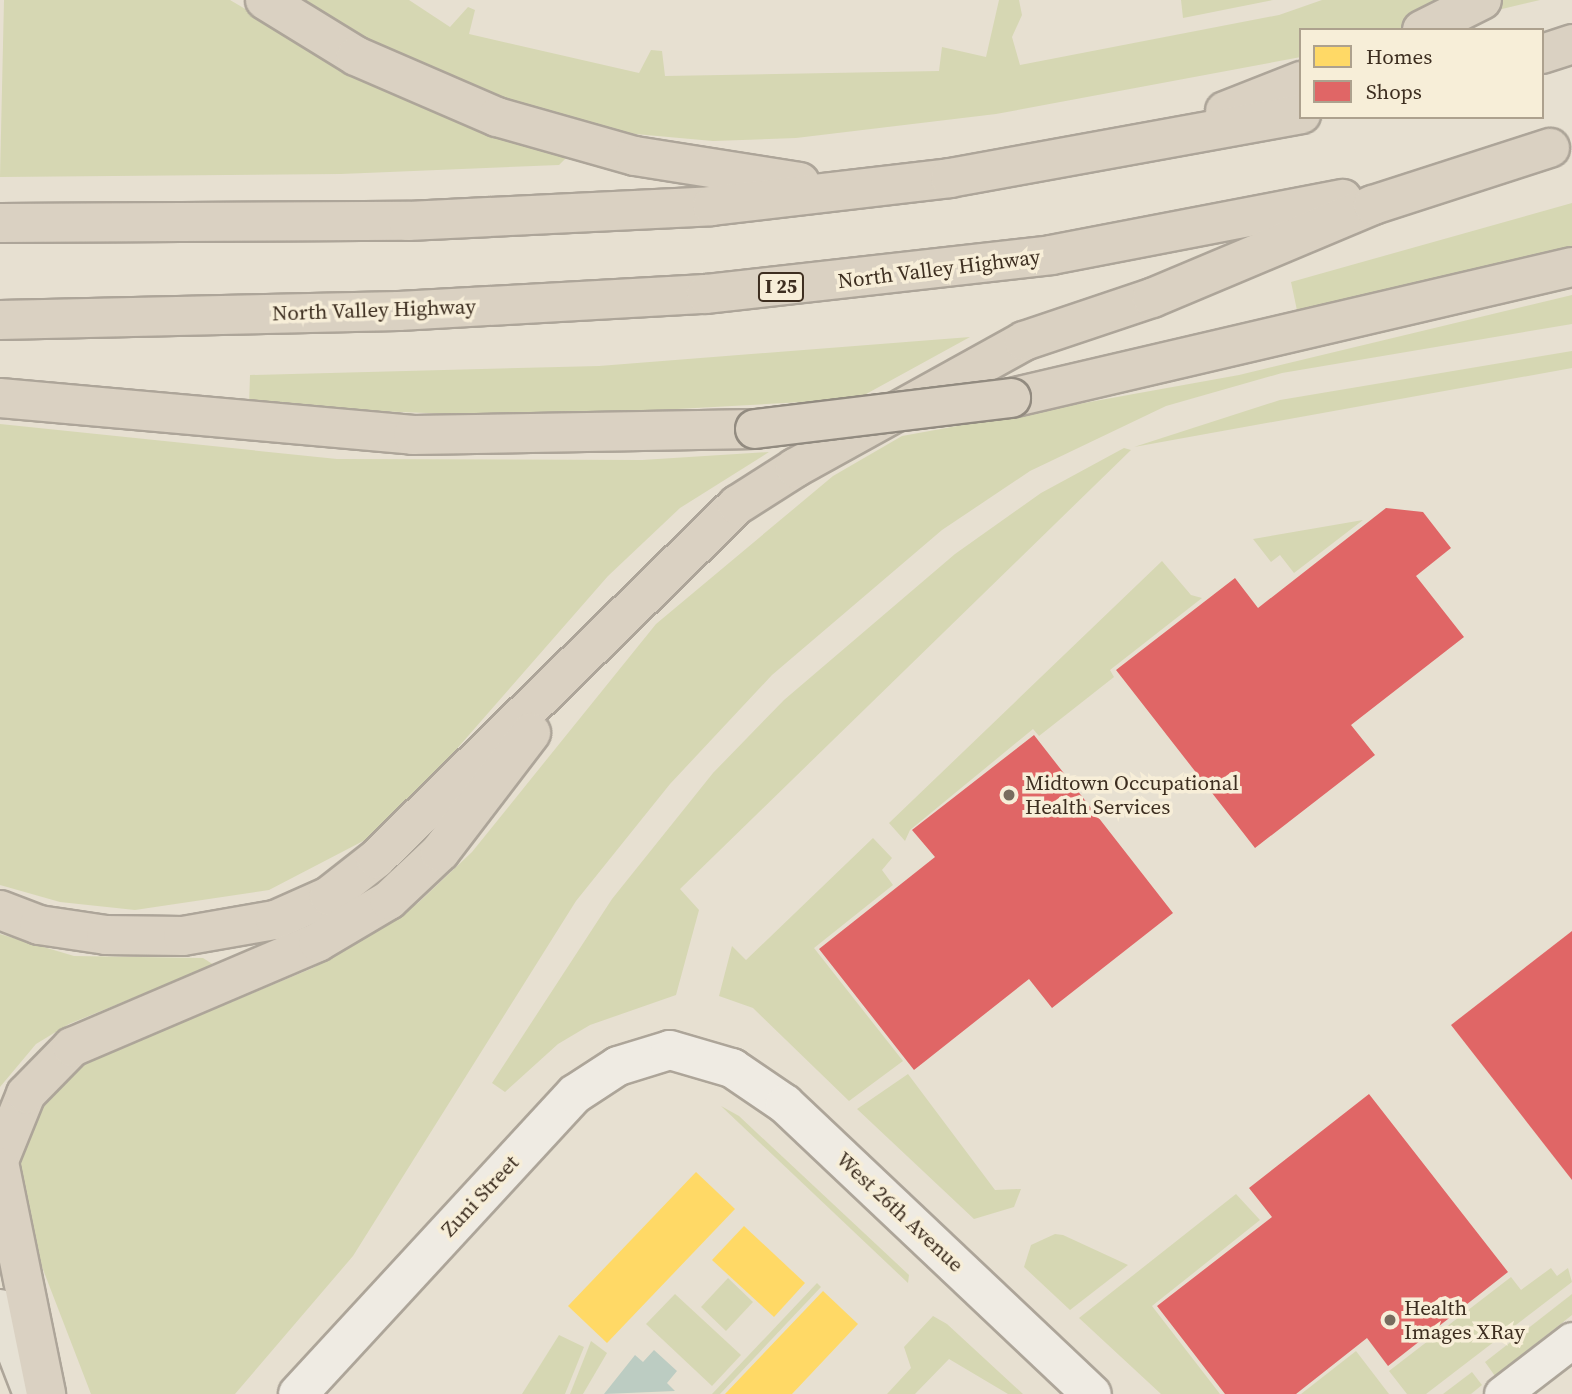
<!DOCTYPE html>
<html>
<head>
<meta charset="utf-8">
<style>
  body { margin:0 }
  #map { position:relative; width:1572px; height:1394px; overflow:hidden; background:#e7e0d1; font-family:"Source Serif 4",serif }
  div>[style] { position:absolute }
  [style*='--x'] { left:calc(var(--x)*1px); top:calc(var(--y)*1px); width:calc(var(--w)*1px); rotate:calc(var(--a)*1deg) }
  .green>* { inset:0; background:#d6d7b3 }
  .water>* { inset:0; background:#bcccc2 }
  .homes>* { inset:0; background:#ffd966 }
  .shops>* { inset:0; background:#e06666 }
  .roads { filter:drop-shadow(2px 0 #ada599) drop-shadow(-2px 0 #ada599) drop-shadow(0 2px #ada599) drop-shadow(0 -2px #ada599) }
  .minor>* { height:35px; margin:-17.5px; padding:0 17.5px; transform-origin:17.5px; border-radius:17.5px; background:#efebe3 }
  .tertiary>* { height:38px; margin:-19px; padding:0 19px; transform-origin:19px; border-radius:19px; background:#efebe3 }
  .primary>* { height:38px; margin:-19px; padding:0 19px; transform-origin:19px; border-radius:19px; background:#e6e1d4 }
  .motorway>* { height:38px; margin:-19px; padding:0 19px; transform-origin:19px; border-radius:19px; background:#dad1c2 }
  .bridges { filter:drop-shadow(2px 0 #928b80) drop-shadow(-2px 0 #928b80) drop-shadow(0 2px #928b80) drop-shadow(0 -2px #928b80) }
  .motorway-bridge>* { height:38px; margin:-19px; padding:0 19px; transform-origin:19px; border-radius:19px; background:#dad1c2 }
  .dots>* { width:19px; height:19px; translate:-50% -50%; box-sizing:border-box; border:4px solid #f7eed8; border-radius:50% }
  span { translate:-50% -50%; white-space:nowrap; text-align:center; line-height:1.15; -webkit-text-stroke:7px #f7eed8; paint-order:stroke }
  .shield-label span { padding:2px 5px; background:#f7eed8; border:2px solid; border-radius:5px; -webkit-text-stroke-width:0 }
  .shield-label { font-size:19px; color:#3d2e20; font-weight:700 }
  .street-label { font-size:21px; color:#3d2e20 }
  .poi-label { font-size:21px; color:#3d2e20 }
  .left { translate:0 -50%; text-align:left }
  .legend { position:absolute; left:1299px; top:28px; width:245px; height:91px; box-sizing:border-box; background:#f7eed8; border:2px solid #ada18e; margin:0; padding:9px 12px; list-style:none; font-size:21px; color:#3d2e20 }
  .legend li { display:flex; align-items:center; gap:14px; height:35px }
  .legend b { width:35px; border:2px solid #ada18e }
</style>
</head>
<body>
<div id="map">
  <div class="green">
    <div style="clip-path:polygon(4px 0,230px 0,288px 34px,566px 158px,559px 165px,341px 174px,0 177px)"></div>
    <div style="clip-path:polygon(299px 0,409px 0,450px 27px,468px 7px,475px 10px,469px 34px,639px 73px,651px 50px,662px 51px,665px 76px,939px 71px,942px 47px,986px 57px,999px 0,1019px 0,1022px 15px,1012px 37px,1020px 65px,1279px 15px,1322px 0,1540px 0,1414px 30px,1301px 30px,1301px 57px,996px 114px,796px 138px,713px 141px,635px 134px,526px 111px,384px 53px)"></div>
    <div style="clip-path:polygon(1181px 0,1273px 0,1183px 18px)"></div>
    <div style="clip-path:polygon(1572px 203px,1572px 251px,1298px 315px,1291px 282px)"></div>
    <div style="clip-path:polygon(1572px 295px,1572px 324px,1282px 373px,1166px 406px,1030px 471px,942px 530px,772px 675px,670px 784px,576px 901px,353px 1256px,235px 1394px,91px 1394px,27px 1228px,18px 1172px,19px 1145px,32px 1117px,68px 1070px,313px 968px,418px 903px,472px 852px,656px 624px,833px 476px,902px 436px,1239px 375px)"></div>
    <div style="clip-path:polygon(970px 337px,857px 399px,531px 417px,249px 406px,250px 375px,599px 366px)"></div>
    <div style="clip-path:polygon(1572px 351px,1572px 368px,1134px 447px,1280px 400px)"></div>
    <div style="clip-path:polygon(0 424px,337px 459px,642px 460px,769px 452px,680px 508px,608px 576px,413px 799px,367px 839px,269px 890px,135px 910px,60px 902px,0 885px)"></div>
    <div style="clip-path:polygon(1124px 448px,1131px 450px,680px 889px,699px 910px,676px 995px,590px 1025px,558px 1044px,505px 1092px,492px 1083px,612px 899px,713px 773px,784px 700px,955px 554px,1041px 493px)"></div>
    <div style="clip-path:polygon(1363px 520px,1294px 573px,1280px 555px,1271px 562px,1253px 539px)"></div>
    <div style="clip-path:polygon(1162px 561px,1191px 595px,1202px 598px,1110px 670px,1114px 677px,1039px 736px,1033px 729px,910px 830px,905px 841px,889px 823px)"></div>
    <div style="clip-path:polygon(873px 838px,892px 858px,882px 870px,893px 885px,814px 948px,903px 1061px,849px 1101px,753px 1008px,719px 996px,732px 946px,746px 960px)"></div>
    <div style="clip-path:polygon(0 934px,74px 956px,203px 958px,214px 965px,69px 1024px,36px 1044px,0 1087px)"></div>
    <div style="clip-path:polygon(908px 1074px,995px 1190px,1021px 1189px,1014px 1207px,974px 1219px,857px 1109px)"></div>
    <div style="clip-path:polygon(721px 1106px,739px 1116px,909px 1275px,908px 1283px)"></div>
    <div style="clip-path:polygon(1236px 1194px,1260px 1220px,1152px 1306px,1220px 1394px,1161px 1394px,1079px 1318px)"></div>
    <div style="clip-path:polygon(1055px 1234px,1063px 1235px,1128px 1265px,1070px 1310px,1024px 1267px,1031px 1245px)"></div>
    <div style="clip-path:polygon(1551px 1268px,1557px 1276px,1568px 1268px,1572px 1282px,1426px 1394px,1407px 1394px,1389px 1371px,1511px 1277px,1521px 1290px)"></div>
    <div style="clip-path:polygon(728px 1278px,753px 1302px,726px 1331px,701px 1307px)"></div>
    <div style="clip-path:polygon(817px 1283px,821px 1287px,720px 1394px,712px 1394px)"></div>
    <div style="clip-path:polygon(675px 1294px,741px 1355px,712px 1386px,646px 1324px)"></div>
    <div style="clip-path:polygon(1572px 1294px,1572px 1315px,1495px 1376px,1485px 1362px)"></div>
    <div style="clip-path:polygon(933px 1316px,947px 1324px,1023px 1394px,1008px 1394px,949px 1359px,915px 1394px,887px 1394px,911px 1368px,904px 1347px)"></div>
    <div style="clip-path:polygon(559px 1335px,584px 1347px,565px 1394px,522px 1394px)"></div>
    <div style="clip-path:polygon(591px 1341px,607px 1353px,583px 1394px,570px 1394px)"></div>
    <div style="clip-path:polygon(1356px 1351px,1389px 1394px,1301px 1394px)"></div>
    <div style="clip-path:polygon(1472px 1372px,1482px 1385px,1471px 1394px,1443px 1394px)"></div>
  </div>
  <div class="water">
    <div style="clip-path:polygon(654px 1350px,677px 1371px,667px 1383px,675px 1391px,604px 1394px,635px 1355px,643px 1362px)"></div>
  </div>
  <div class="homes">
    <div style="clip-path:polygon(696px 1172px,735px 1209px,607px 1343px,568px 1306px)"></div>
    <div style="clip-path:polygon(744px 1226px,805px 1283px,774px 1317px,712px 1260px)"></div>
    <div style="clip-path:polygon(823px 1291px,858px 1324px,792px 1394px,725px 1394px)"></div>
  </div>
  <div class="shops">
    <div style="clip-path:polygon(1386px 508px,1423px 512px,1451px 548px,1416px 576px,1464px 637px,1351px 725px,1375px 755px,1255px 848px,1116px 670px,1235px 578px,1258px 608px)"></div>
    <div style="clip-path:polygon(1034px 735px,1173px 913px,1052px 1008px,1029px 979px,914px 1070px,819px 949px,935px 857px,912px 830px)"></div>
    <div style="clip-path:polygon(1572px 931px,1572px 1180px,1451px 1025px)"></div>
    <div style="clip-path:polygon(1369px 1094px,1508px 1272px,1388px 1366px,1367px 1338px,1296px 1394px,1225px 1394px,1157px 1306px,1272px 1217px,1249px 1188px)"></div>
  </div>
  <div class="roads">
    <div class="minor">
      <div style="--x:1502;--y:1394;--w:88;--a:-37.6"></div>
    </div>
    <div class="tertiary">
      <div style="--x:298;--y:1394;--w:408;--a:-47.3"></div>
      <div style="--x:575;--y:1094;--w:51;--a:-33.1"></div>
      <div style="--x:618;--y:1066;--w:54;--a:-17.1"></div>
      <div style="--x:670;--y:1050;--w:65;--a:16.2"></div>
      <div style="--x:732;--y:1068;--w:64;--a:34.2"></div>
      <div style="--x:785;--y:1104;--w:422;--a:43.4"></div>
    </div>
    <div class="primary">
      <div style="--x:0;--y:1309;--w:91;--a:68.8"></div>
    </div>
    <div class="motorway">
      <div style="--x:265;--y:0;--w:107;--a:31.6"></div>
      <div style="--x:356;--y:56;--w:154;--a:23.4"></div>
      <div style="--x:497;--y:117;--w:143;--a:15.8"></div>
      <div style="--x:635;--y:156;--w:167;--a:9"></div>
      <div style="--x:1422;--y:30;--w:67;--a:-26.6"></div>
      <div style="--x:1542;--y:54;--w:32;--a:-18"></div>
      <div style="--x:1225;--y:111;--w:82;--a:-21.5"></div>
      <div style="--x:0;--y:223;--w:408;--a:-0.3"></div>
      <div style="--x:408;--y:221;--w:304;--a:-2.8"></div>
      <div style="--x:712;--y:206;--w:240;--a:-6.7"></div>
      <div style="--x:950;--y:178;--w:357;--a:-10.3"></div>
      <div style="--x:0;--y:320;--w:399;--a:-1.3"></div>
      <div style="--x:399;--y:311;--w:307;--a:-3.2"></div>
      <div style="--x:706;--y:294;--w:347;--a:-6.4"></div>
      <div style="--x:1051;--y:255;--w:297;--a:-10.9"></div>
      <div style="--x:0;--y:398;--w:415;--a:5.1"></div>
      <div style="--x:413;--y:435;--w:342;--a:-1"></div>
      <div style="--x:1011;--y:398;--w:576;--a:-13.14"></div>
      <div style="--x:0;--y:910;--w:42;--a:21"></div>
      <div style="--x:39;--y:925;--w:68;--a:8.5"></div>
      <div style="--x:106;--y:935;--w:77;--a:0.7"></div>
      <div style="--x:183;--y:936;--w:93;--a:-9.9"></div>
      <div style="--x:275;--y:920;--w:59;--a:-24"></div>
      <div style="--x:329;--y:896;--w:60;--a:-38.2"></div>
      <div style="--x:376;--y:859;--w:506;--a:-44.44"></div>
      <div style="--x:737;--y:505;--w:69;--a:-32.5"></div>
      <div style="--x:795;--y:468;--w:262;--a:-29"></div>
      <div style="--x:1024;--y:341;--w:135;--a:-18.6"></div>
      <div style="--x:1152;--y:298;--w:240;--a:-22.8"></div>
      <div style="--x:1373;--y:205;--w:186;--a:-17.9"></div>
      <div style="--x:0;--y:1158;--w:69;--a:-67.9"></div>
      <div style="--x:26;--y:1094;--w:66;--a:-45.6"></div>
      <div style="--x:72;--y:1047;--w:267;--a:-23.1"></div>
      <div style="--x:318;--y:942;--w:82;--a:-30.6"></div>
      <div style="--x:389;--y:900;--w:70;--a:-43.3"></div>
      <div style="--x:440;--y:852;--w:150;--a:-52.6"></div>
      <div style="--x:0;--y:1167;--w:232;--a:78.5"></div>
    </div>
  </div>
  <div class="bridges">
    <div class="motorway-bridge">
      <div style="--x:755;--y:429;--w:258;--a:-6.9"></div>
    </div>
  </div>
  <div class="dots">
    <div style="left:1009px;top:795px;background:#786c5e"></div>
    <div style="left:1390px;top:1320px;background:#786c5e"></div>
  </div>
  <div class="shield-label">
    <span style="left:781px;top:287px">I 25</span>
  </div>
  <div class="street-label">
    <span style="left:939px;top:269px;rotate:-7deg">North Valley Highway</span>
    <span style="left:374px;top:310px;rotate:-2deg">North Valley Highway</span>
    <span style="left:480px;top:1196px;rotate:-47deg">Zuni Street</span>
    <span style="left:900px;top:1212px;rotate:43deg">West 26th Avenue</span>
  </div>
  <div class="poi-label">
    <span class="left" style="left:1025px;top:795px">Midtown Occupational<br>Health Services</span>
    <span class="left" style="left:1404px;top:1320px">Health<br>Images XRay</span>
  </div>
  <ul class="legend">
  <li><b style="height:19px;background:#ffd966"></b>Homes</li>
  <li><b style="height:19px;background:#e06666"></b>Shops</li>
  </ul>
</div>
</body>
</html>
